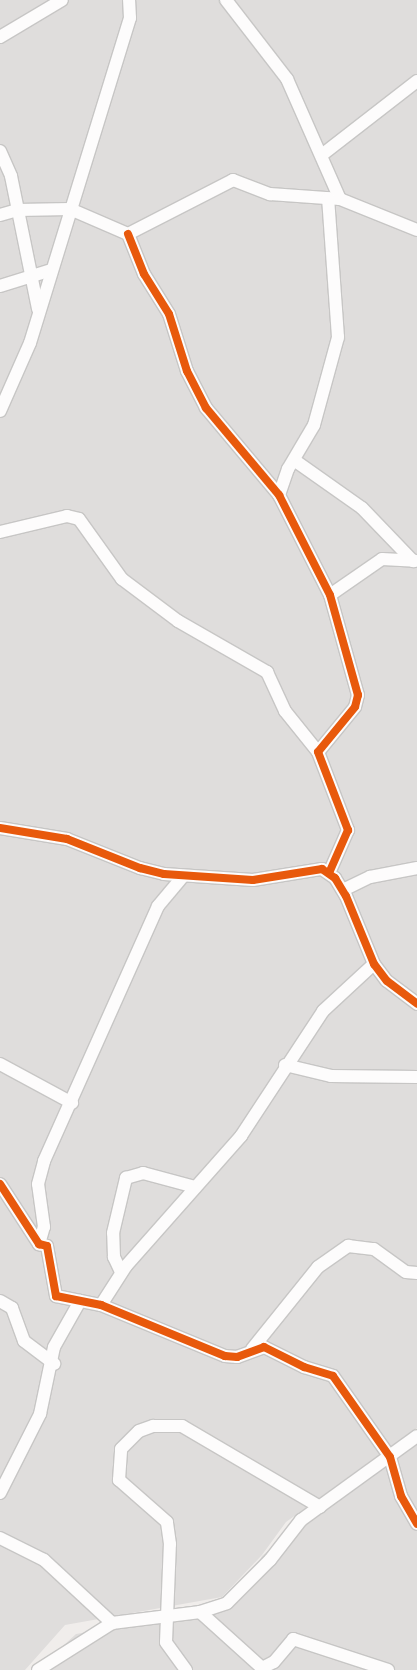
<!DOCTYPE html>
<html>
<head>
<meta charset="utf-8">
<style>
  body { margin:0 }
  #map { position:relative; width:417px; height:1670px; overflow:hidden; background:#f0edeb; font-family:"Sofia Sans Condensed",sans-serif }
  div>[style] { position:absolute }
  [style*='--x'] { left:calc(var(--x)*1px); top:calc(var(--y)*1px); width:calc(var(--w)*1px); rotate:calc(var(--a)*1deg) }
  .residential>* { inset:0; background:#dfdddc }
  .roads { filter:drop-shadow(1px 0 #c7c6c5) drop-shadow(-1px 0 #c7c6c5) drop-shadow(0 1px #c7c6c5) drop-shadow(0 -1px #c7c6c5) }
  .minor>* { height:12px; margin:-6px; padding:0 6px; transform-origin:6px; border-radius:6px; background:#fdfcfc }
  .cycleway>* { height:8px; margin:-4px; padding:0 4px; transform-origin:4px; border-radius:4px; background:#e8590c }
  span { translate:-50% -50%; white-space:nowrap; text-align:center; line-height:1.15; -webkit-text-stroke:4.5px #fff; paint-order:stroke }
</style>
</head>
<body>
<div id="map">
  <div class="residential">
    <div style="clip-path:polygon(0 0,417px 0,417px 1428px,286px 1522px,262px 1555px,222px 1597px,65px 1625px,25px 1670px,0 1670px)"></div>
    <div style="clip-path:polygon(417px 1437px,417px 1670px,37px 1670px,76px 1634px,200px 1612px,247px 1585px,262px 1556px,320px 1507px)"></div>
  </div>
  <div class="roads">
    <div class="minor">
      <div style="--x:226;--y:0;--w:100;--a:52.3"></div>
      <div style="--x:287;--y:79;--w:131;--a:66.2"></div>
      <div style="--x:0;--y:37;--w:72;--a:-30.8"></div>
      <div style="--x:0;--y:151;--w:27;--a:66"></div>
      <div style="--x:11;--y:176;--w:136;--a:78.5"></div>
      <div style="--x:323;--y:154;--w:119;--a:-37.8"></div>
      <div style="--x:0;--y:215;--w:19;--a:-16"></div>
      <div style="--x:18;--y:210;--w:52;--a:-1.1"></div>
      <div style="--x:70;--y:209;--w:63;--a:23.3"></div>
      <div style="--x:128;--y:234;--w:118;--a:-27.2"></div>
      <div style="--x:233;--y:180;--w:40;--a:21"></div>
      <div style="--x:270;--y:194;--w:70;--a:4.1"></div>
      <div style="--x:340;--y:199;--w:83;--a:21.9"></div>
      <div style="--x:128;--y:234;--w:43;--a:68.2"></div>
      <div style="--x:144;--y:274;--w:47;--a:58"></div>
      <div style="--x:169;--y:314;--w:60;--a:72.5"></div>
      <div style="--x:187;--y:371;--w:42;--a:62.8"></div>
      <div style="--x:206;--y:408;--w:114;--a:50"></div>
      <div style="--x:279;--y:495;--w:112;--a:63"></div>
      <div style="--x:330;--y:595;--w:104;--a:74.4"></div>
      <div style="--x:358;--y:695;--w:12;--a:104"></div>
      <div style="--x:355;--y:707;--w:58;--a:129.4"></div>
      <div style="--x:318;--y:752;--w:84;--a:69"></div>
      <div style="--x:348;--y:830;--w:47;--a:113.8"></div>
      <div style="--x:0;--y:286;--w:53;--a:-17.4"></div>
      <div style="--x:0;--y:411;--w:74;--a:-66.2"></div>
      <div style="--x:30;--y:343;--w:340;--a:-72.9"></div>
      <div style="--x:130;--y:18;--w:18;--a:-93"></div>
      <div style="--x:294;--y:460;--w:83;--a:35.2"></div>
      <div style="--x:362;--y:508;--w:74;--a:46.1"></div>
      <div style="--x:279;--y:495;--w:28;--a:-71"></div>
      <div style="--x:288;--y:469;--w:51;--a:-59.4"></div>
      <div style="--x:314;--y:425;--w:91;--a:-74.7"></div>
      <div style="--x:338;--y:337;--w:139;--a:-94.1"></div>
      <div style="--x:0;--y:532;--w:69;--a:-13.4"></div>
      <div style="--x:67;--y:516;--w:12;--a:14"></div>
      <div style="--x:79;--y:519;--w:74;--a:54.4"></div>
      <div style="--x:122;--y:579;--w:70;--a:36.9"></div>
      <div style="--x:178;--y:621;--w:103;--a:29.8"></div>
      <div style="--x:267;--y:672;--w:43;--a:65.2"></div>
      <div style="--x:285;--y:711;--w:53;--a:51.2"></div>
      <div style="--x:330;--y:595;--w:63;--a:-34.7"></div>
      <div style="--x:382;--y:559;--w:33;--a:3"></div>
      <div style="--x:0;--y:828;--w:68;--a:9.3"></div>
      <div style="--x:67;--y:839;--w:79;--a:21.7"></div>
      <div style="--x:140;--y:868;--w:25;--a:14"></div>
      <div style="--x:164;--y:874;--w:89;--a:3.9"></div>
      <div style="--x:253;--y:880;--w:70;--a:-9.1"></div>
      <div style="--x:322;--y:869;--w:16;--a:35"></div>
      <div style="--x:335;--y:878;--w:21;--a:59"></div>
      <div style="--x:346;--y:896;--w:74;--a:67.6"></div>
      <div style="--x:374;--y:964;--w:21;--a:53"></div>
      <div style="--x:387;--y:981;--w:38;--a:37"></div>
      <div style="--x:343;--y:890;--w:30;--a:-26"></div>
      <div style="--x:370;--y:877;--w:48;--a:-10.8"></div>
      <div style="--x:0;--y:1064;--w:82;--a:28.4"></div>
      <div style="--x:285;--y:1065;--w:47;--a:13.4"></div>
      <div style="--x:331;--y:1076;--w:86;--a:0.7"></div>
      <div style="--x:0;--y:1184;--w:72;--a:57"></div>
      <div style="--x:39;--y:1244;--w:8;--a:14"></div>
      <div style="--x:47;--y:1246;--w:51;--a:79.8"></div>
      <div style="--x:56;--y:1296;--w:46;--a:11.3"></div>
      <div style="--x:101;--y:1305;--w:134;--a:22.4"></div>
      <div style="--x:225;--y:1356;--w:12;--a:5"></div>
      <div style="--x:237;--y:1357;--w:29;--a:-20"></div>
      <div style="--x:264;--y:1347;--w:45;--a:26.6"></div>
      <div style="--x:304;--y:1367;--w:30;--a:17"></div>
      <div style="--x:333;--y:1376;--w:99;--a:54.9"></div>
      <div style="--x:390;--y:1457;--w:41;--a:74.2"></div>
      <div style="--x:401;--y:1496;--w:32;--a:60"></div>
      <div style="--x:39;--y:1244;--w:18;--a:-74"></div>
      <div style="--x:44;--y:1227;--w:43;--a:-97.9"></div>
      <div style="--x:38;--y:1184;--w:24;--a:-75"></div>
      <div style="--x:44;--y:1161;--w:279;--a:-65.9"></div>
      <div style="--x:158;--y:906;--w:39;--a:-50"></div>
      <div style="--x:121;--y:1272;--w:17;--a:-115"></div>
      <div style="--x:114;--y:1257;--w:24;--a:-92"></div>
      <div style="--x:113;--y:1233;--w:57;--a:-76.7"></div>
      <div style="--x:126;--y:1178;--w:18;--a:-16"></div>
      <div style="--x:143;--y:1173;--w:54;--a:15.1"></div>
      <div style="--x:0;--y:1301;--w:14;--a:30"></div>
      <div style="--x:12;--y:1308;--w:35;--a:70"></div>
      <div style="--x:24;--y:1341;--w:38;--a:37"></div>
      <div style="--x:101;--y:1305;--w:46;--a:-57.3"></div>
      <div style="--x:126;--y:1266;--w:174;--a:-48.5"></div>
      <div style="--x:241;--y:1136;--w:149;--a:-56.7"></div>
      <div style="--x:323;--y:1011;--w:69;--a:-42.7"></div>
      <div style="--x:252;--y:1349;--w:105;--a:-51.2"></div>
      <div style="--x:318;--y:1267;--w:37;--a:-35"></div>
      <div style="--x:348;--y:1246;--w:26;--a:7"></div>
      <div style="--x:374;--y:1249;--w:39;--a:36"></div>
      <div style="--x:406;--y:1272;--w:11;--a:5"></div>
      <div style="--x:0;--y:1493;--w:89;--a:-63.1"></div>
      <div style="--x:40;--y:1414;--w:68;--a:-78.2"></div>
      <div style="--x:54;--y:1347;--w:53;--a:-60.5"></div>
      <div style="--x:0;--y:1538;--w:49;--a:26.6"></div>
      <div style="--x:44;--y:1560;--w:93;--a:42.8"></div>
      <div style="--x:200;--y:1612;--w:84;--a:42.1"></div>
      <div style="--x:262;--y:1668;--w:13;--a:-27"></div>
      <div style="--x:274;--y:1662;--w:30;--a:-50"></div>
      <div style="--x:293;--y:1639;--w:100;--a:18.1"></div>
      <div style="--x:38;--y:1670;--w:88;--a:-32.4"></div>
      <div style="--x:112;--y:1623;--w:89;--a:-7.1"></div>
      <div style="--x:200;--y:1612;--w:28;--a:-18"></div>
      <div style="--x:227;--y:1603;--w:61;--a:-45"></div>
      <div style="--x:270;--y:1560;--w:51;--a:-52.2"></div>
      <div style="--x:301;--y:1520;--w:143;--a:-35.9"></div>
      <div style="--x:186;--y:1670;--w:34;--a:-126"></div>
      <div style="--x:166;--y:1642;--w:98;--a:-87.7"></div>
      <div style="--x:170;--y:1544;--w:22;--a:-98"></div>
      <div style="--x:167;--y:1522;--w:64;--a:-138.8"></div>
      <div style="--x:119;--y:1480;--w:31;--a:-86"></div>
      <div style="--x:121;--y:1449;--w:25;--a:-45"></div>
      <div style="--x:139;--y:1431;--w:15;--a:-20"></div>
      <div style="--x:153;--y:1426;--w:29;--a:0"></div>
      <div style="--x:182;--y:1426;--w:160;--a:30.4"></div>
    </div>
  </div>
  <div class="cycleway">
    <div style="--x:128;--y:234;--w:43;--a:68.2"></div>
    <div style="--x:144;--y:274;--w:47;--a:58"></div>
    <div style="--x:169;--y:314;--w:60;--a:72.5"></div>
    <div style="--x:187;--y:371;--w:42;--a:62.8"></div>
    <div style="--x:206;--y:408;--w:114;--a:50"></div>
    <div style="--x:279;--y:495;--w:112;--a:63"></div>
    <div style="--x:330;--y:595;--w:104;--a:74.4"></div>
    <div style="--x:358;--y:695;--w:12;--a:104"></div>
    <div style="--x:355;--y:707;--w:58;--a:129.4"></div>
    <div style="--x:318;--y:752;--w:84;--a:69"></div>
    <div style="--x:348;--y:830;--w:47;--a:113.8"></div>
    <div style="--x:0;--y:828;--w:68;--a:9.3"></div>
    <div style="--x:67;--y:839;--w:79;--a:21.7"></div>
    <div style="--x:140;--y:868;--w:25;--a:14"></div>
    <div style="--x:164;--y:874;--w:89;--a:3.9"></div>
    <div style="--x:253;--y:880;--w:70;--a:-9.1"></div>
    <div style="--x:322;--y:869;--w:16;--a:35"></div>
    <div style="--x:335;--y:878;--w:21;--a:59"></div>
    <div style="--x:346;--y:896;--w:74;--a:67.6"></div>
    <div style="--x:374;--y:964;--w:21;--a:53"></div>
    <div style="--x:387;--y:981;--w:38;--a:37"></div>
    <div style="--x:0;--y:1184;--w:72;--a:57"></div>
    <div style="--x:39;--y:1244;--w:8;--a:14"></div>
    <div style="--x:47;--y:1246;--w:51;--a:79.8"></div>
    <div style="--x:56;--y:1296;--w:46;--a:11.3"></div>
    <div style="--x:101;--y:1305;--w:134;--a:22.4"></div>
    <div style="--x:225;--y:1356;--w:12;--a:5"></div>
    <div style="--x:237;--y:1357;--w:29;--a:-20"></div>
    <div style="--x:264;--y:1347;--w:45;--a:26.6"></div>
    <div style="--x:304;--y:1367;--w:30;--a:17"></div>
    <div style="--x:333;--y:1376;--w:99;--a:54.9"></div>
    <div style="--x:390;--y:1457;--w:41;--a:74.2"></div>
    <div style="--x:401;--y:1496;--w:32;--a:60"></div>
  </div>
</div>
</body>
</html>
